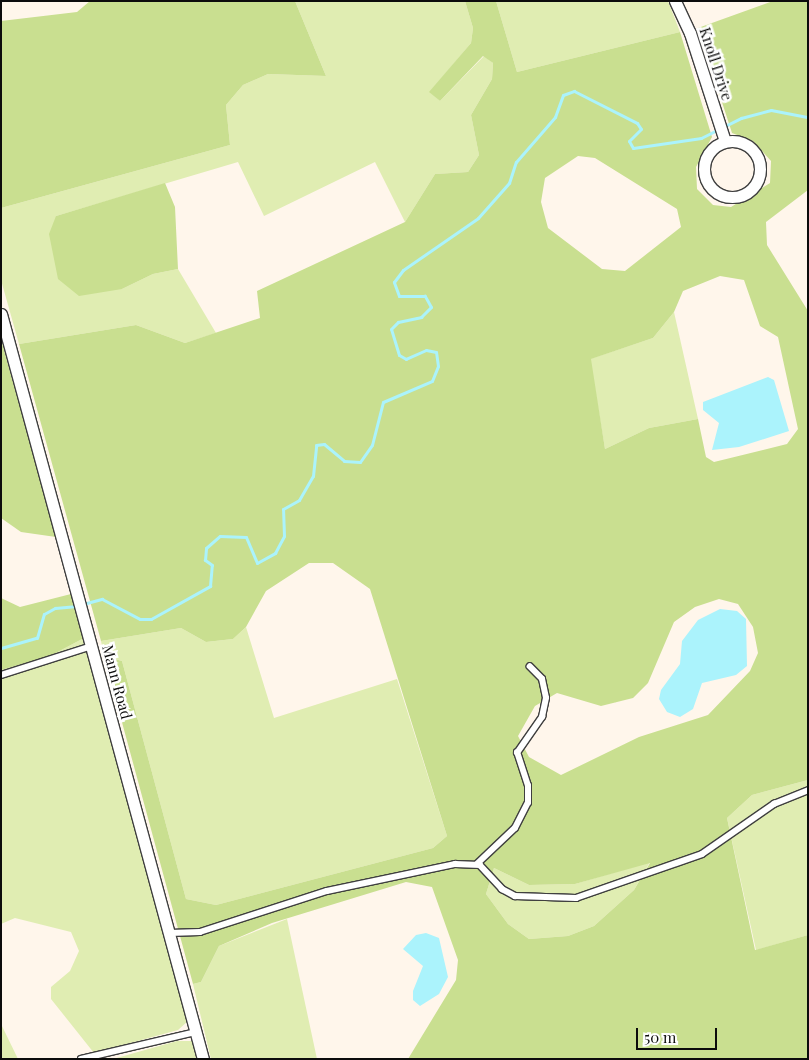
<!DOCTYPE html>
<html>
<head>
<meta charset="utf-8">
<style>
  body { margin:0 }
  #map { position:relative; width:809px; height:1060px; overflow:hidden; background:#fff6eb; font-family:"Playfair Display",serif }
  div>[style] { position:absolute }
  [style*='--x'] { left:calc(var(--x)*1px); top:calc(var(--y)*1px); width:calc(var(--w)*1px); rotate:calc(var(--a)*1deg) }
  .green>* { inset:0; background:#e0edb2 }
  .forest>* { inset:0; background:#c9df90 }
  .water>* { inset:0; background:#abf3fc }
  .stream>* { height:3px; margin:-1.5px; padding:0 1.5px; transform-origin:1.5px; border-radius:1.5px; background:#abf3fc }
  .roads { filter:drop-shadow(1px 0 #3f3f3f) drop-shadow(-1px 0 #3f3f3f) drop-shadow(0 1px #3f3f3f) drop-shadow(0 -1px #3f3f3f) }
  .lane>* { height:5.5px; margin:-2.75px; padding:0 2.75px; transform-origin:2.75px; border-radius:2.75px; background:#fff }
  .street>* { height:11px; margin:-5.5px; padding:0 5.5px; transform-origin:5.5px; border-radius:5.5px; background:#fff }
  .street>.ring { margin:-5.5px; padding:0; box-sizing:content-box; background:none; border:11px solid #fff; border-radius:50% }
  span { translate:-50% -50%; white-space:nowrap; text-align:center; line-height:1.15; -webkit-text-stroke:5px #fff; paint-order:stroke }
  .street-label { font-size:15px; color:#0c0c0c }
  .frame { position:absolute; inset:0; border:2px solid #0c0c0c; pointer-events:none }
  .scale { position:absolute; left:636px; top:1028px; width:81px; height:22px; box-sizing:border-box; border:2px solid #0c0c0c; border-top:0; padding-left:6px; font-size:15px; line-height:18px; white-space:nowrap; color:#0c0c0c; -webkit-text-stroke:4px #fff; paint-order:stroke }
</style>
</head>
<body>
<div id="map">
  <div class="green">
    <div style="clip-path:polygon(295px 1px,465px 1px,473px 28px,471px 43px,430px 92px,440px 101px,484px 56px,493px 63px,492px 79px,471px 115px,479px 155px,468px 172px,435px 174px,405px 222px,375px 162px,264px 216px,238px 162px,56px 216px,122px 289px,153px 274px,178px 269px,216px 333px,185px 343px,136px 325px,19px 344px,1px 280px,1px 208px,230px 145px,226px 105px,243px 85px,268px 74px,326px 76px)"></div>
    <div style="clip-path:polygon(496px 1px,668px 1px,680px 32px,517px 72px)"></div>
    <div style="clip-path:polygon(674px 312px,698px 419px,649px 428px,605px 449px,590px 359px,653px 338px)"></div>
    <div style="clip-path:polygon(246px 627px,274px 718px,397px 679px,447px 836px,433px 848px,216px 905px,186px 899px,122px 661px,104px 656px,101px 641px,181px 628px,206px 642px,233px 639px)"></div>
    <div style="clip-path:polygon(84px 638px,188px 1021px,178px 1030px,94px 1053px,51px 999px,51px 987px,70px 971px,79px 951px,71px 932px,15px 918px,1px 924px,1px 670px,50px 656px)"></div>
    <div style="clip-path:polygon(808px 780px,808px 935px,756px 950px,727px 818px,752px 795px)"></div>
    <div style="clip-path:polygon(650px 862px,634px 890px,594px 926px,568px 936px,529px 939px,508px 924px,486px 894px,494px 868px,529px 885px,575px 884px)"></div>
    <div style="clip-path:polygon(287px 919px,317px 1059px,211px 1059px,193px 984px,201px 982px,219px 946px)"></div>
    <div style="clip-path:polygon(1px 1024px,18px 1059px,1px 1059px)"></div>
    <div style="clip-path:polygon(177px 1041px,192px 1041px,197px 1059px,113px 1059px)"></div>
  </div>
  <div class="forest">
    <div style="clip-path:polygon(90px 1px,295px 1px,326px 76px,268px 74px,243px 85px,226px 105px,230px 145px,1px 208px,1px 21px,77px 12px)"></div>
    <div style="clip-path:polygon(evenodd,465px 1px,496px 1px,517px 72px,680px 32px,712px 137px,696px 167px,697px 189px,713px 205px,731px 207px,770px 183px,771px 161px,753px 141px,732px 133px,698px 28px,773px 1px,808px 1px,808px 190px,766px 222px,767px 245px,808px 311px,808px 780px,752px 795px,727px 818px,755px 950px,808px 935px,808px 1059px,408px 1059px,456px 980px,458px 960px,432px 887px,406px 882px,272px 923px,219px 946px,201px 982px,193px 984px,104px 656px,122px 661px,186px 899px,216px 905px,433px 848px,447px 836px,370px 589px,333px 563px,309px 563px,266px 591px,246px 627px,233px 639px,206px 642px,181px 628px,101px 641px,19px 344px,136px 325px,185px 343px,260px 318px,257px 291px,405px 222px,435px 174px,468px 172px,479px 155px,471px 115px,492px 79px,493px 63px,483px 56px,440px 101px,429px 92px,471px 43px,473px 28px,465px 1px,578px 156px,595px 158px,677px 209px,681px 227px,625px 271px,602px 269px,548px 228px,541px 202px,545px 178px,578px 156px,465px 1px,720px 276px,744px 280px,760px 326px,778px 337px,798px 429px,787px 444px,714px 462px,706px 457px,698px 419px,649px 428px,605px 449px,591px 359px,653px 338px,674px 312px,683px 291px,720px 276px,465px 1px,719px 599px,738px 604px,753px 627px,758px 653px,750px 671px,708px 715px,639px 737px,561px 775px,529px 757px,518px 736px,535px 706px,557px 693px,601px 706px,633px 698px,648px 683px,674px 622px,695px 607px,719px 599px,465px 1px,650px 863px,634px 890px,594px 926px,568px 936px,529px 939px,508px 924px,486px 894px,494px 868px,529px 885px,575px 884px,650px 863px)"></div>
    <div style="clip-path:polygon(165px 183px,175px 207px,178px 269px,153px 274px,122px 289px,79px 296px,58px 279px,49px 234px,56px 216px)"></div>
    <div style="clip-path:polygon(1px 339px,56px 537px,21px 532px,1px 518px)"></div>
    <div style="clip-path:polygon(71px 594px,84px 638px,50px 656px,1px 670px,1px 598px,20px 607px)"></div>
  </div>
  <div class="water">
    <div style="clip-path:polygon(768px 377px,774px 380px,789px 431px,739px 447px,712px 450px,719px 423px,703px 410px,703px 402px)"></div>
    <div style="clip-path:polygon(720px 609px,737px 611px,746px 619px,747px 666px,736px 675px,702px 683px,693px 709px,680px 717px,667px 712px,659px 699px,661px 690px,680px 664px,682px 641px,698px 620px)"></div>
    <div style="clip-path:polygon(426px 933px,439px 938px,448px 977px,439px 994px,420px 1006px,413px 1000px,413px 991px,423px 966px,403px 949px,416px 935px)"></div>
  </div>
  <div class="stream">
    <div style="--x:83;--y:604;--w:20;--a:-15"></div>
    <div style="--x:102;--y:599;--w:43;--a:27.8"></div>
    <div style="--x:140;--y:619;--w:11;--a:0"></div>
    <div style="--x:151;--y:619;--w:68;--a:-29.2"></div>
    <div style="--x:210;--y:586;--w:21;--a:-85"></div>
    <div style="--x:212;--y:565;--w:9;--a:-144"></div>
    <div style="--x:205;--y:560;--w:12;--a:-85"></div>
    <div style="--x:206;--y:548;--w:18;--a:-41"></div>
    <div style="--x:220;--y:536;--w:26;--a:2"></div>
    <div style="--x:246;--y:537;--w:28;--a:67"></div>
    <div style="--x:257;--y:563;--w:21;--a:-29"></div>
    <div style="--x:275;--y:553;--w:19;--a:-62"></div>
    <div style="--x:284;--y:536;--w:27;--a:-92"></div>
    <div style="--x:283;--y:509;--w:18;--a:-29"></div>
    <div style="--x:299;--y:500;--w:28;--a:-60"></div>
    <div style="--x:313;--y:476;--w:31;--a:-84"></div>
    <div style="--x:316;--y:445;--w:8;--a:-7"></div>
    <div style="--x:324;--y:444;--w:26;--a:40"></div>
    <div style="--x:344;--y:461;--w:16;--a:4"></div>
    <div style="--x:360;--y:462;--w:21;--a:-55"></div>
    <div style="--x:372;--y:445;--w:44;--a:-75.7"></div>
    <div style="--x:383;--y:402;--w:53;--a:-23.2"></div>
    <div style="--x:432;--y:381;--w:16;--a:-68"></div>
    <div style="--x:438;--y:366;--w:14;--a:-98"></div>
    <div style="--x:436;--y:352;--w:10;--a:-169"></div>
    <div style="--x:426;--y:350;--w:22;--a:156"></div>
    <div style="--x:406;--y:359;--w:8;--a:-150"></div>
    <div style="--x:399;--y:355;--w:27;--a:-107"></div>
    <div style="--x:391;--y:329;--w:10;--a:-45"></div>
    <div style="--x:398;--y:322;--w:24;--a:-12"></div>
    <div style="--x:421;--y:317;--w:14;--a:-45"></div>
    <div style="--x:431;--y:307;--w:13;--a:-119"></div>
    <div style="--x:425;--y:296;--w:26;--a:180"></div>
    <div style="--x:399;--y:296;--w:15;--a:-110"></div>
    <div style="--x:394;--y:282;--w:15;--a:-53"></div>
    <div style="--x:403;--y:270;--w:91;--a:-34.7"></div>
    <div style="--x:478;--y:218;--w:47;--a:-48.5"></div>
    <div style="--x:509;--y:183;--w:22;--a:-72"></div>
    <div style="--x:516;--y:162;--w:60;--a:-49.1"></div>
    <div style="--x:555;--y:117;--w:23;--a:-70"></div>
    <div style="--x:563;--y:95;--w:12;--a:-20"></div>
    <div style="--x:574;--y:91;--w:71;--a:26.9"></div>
    <div style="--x:637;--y:123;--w:7;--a:56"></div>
    <div style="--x:641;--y:129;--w:17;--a:135"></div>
    <div style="--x:629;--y:141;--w:8;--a:60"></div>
    <div style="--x:633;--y:148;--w:69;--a:-8.4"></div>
    <div style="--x:701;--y:138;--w:45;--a:-26.6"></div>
    <div style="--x:741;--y:118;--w:31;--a:-15"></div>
    <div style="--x:771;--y:110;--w:38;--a:11"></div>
    <div style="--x:1;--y:648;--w:37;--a:-16"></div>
    <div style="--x:37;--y:638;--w:25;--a:-74"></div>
    <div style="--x:44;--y:614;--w:13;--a:-29"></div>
    <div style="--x:55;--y:608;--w:22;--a:-5"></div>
  </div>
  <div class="roads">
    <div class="lane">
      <div style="--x:1;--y:675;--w:96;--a:-17.7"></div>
      <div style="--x:477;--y:864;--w:52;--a:-43.5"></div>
      <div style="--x:515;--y:828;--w:28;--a:-63"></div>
      <div style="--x:528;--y:803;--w:17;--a:-90"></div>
      <div style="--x:528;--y:786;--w:35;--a:-108"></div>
      <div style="--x:517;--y:753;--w:44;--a:-55.2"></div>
      <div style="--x:542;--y:717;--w:19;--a:-78"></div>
      <div style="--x:546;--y:698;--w:19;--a:-102"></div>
      <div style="--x:542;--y:679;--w:17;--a:-135"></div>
      <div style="--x:169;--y:933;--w:31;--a:-2"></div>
      <div style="--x:200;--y:932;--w:133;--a:-17.9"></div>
      <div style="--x:327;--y:891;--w:131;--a:-11.9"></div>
      <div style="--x:455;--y:864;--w:25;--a:2"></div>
      <div style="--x:480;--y:865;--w:33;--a:47"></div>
      <div style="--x:502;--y:889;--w:15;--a:28"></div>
      <div style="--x:515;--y:896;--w:61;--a:1.9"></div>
      <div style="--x:576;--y:898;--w:133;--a:-19.2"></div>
      <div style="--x:702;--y:854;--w:88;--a:-34.8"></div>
      <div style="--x:774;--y:804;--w:37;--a:-22"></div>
      <div style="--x:81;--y:1059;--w:118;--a:-13.2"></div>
    </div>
    <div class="street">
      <div style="--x:675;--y:1;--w:35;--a:65"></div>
      <div style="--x:690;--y:33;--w:110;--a:72.1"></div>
      <div class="ring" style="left:704px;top:141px;width:45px;height:45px"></div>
      <div style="--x:1;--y:314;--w:772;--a:74.83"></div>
    </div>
  </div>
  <div class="street-label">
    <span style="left:716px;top:64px;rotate:72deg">Knoll Drive</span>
    <span style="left:117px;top:682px;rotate:75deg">Mann Road</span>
  </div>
  <div class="frame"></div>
  <div class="scale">50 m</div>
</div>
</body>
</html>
